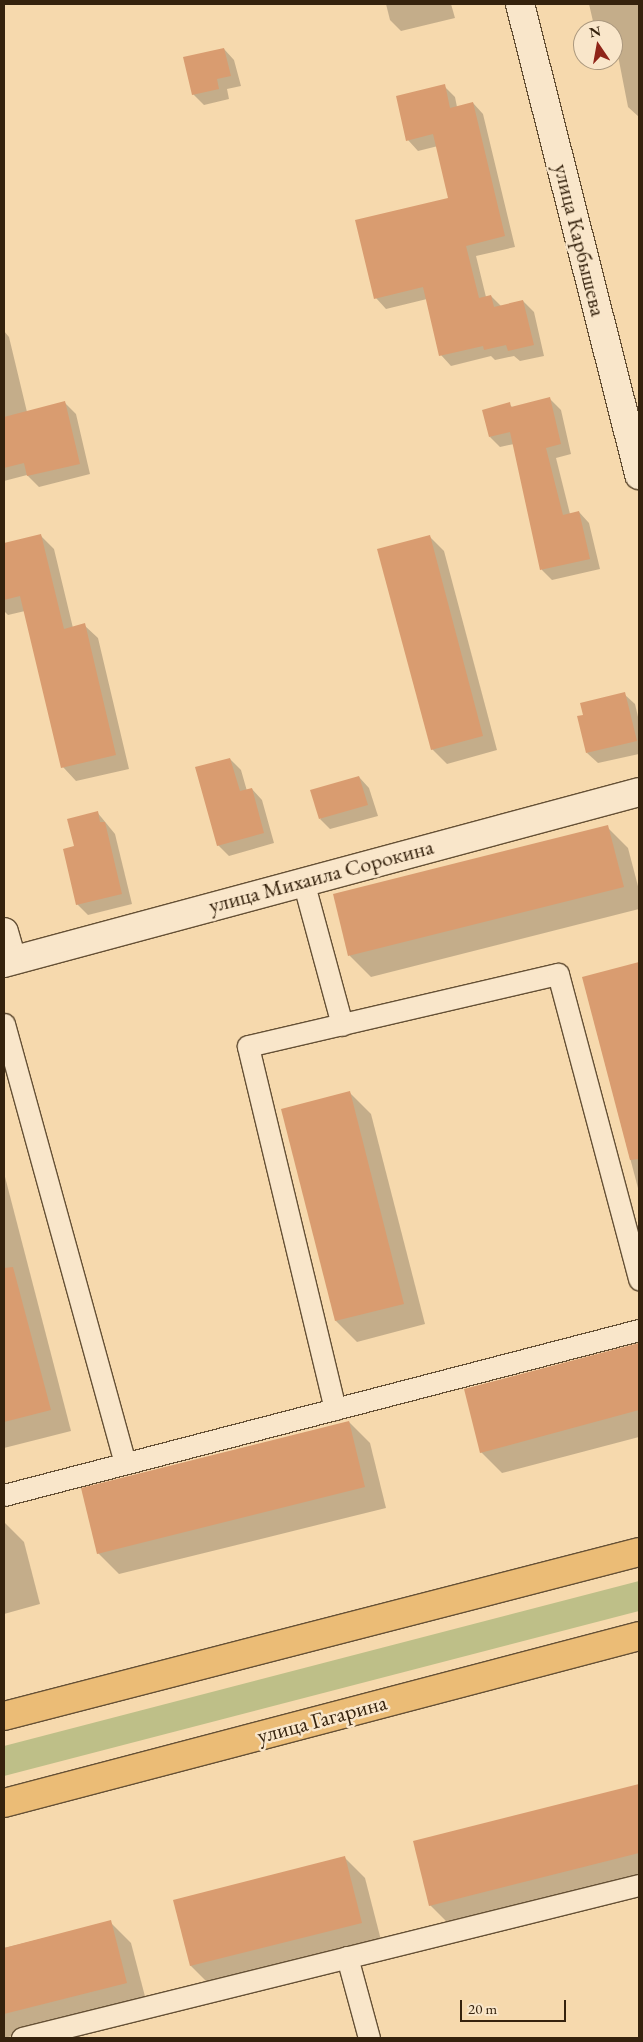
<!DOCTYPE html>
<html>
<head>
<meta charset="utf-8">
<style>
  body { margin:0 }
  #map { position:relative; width:643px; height:2042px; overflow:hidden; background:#f6d9ad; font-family:"EB Garamond",serif }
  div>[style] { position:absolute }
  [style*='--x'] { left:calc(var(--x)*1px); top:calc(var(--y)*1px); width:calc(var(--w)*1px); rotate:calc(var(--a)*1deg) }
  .green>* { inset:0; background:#bebf88 }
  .shadow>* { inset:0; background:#0003 }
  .building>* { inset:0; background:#d99c70 }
  .roads { filter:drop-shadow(1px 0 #655035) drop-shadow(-1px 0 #655035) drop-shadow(0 1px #655035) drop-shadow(0 -1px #655035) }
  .lane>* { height:21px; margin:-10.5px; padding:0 10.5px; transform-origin:10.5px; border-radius:10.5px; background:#f9e6ca }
  .street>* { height:28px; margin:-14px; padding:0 14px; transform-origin:14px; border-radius:14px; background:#f9e6ca }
  .secondary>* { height:28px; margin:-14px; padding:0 14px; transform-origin:14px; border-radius:14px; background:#f9e6ca }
  .primary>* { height:28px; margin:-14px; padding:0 14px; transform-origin:14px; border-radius:14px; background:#ebbc76 }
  span { translate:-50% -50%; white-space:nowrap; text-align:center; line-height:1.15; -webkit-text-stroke:5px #f9e6ca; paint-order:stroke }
  .street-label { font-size:22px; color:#35220d }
  .frame { position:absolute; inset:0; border:5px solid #35220d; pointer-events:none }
  .north { position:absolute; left:573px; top:20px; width:50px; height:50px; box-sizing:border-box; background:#f9e6ca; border:1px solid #ab987e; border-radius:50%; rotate:348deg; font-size:14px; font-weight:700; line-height:20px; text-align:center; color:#35220d }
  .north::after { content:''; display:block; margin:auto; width:18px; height:22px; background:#8f2418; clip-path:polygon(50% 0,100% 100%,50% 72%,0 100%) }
  .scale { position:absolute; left:460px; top:2000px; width:106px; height:22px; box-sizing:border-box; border:2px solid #35220d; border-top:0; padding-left:6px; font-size:15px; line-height:18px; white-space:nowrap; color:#35220d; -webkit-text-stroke:4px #f9e6ca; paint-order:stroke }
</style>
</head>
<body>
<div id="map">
  <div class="green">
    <div style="clip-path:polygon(639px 1581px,639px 1611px,4px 1776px,4px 1746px)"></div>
  </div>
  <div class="shadow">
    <div style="clip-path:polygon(386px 4px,451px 4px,455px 18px,401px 31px,390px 20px)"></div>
    <div style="clip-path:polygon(589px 4px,639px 4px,639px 117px,628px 107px,613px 30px,595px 30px)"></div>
    <div style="clip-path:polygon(224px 49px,234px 60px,241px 86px,227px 89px,229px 99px,204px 105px,193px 94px)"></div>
    <div style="clip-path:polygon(444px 86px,455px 97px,457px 107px,473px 103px,483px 114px,515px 247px,476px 256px,486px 297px,491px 296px,501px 306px,523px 301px,534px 312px,544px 356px,520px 361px,514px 356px,495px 360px,491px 356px,451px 366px,441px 355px,427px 299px,386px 309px,376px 298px,449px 199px,438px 146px,418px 151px,408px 140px)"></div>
    <div style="clip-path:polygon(4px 331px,9px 337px,27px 412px,65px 403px,76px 414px,90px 474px,39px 487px,27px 475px,4px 481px)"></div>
    <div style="clip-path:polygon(550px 399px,561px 410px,571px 454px,556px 458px,570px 514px,579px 512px,589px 523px,600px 569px,552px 580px,542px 570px,514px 444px,500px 447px,490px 437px,509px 404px,513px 408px)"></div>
    <div style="clip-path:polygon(41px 536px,54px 549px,73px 628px,84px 625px,98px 638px,129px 769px,76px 781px,63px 767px,25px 611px,8px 615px,4px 611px,4px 545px)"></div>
    <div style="clip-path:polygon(429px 536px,444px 551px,497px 750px,447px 764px,432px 749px)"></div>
    <div style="clip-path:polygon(624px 694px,635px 704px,639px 721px,639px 754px,598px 763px,587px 753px)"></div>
    <div style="clip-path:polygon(230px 759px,241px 770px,247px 791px,252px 789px,262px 800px,274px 843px,229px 856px,218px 845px)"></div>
    <div style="clip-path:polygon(359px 777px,369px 788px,378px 816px,330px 829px,320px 819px)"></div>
    <div style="clip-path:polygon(97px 812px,115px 834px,132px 904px,88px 915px,77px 904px,76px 847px)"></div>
    <div style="clip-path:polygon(607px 827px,628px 848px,639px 890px,639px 909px,371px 977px,350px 956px,334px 895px)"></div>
    <div style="clip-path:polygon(639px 963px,639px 1192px,583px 978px)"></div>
    <div style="clip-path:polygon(350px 1093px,371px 1114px,425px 1324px,357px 1342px,336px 1321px)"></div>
    <div style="clip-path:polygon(4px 1173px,71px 1431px,4px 1448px)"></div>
    <div style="clip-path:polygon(639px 1344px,639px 1437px,502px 1473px,481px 1452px,465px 1390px)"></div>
    <div style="clip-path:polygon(349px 1422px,370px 1443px,386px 1508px,119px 1574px,98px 1553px)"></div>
    <div style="clip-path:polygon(4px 1522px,24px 1542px,40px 1604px,4px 1614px)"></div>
    <div style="clip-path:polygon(639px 1785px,639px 1879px,451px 1926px,430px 1905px,414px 1842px)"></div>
    <div style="clip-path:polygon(344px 1857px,365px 1878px,382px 1944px,212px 1987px,191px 1966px,175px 1901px)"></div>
    <div style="clip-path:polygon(110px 1922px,131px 1943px,147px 2004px,4px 2038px,4px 1948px)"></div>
  </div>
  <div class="building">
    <div style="clip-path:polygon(224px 48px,231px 76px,217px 79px,219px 89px,192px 95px,183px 57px)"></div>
    <div style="clip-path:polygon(445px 84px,450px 108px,473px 102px,505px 236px,466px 246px,479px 298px,491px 295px,494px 307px,523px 300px,534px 345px,508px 351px,506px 345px,484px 350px,483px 346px,439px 356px,423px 287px,374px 299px,355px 220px,448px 198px,433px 134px,406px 141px,396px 96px)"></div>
    <div style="clip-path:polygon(550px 397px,561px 444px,546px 448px,563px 515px,579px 511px,590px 559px,540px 570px,510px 432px,489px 437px,482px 410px,510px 402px,511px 407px)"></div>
    <div style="clip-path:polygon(65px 401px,80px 464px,27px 476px,24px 463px,4px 468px,4px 417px)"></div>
    <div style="clip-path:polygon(41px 534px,64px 629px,85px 623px,116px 755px,61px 768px,20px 596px,4px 600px,4px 543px)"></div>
    <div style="clip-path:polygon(430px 535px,483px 736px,431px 750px,377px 549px)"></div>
    <div style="clip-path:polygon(625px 692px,637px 741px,586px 753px,577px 716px,583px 715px,580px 703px)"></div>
    <div style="clip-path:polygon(230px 758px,240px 791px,252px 788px,264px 833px,217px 846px,195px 767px)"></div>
    <div style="clip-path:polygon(359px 776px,368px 805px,319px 819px,310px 790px)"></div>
    <div style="clip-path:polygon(98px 811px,100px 822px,105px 822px,122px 894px,76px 905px,63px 849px,74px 846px,67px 819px)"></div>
    <div style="clip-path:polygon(608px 825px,624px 887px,348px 956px,333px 894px)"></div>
    <div style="clip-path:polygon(639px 962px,639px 1159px,630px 1160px,582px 977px)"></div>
    <div style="clip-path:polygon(350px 1091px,404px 1304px,335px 1321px,281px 1109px)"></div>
    <div style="clip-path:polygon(13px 1267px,51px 1410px,4px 1422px,4px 1268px)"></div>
    <div style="clip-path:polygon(639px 1343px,639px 1410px,480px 1453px,464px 1389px)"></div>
    <div style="clip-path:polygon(349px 1421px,365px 1487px,97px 1554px,81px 1488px)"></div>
    <div style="clip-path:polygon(639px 1784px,639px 1853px,429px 1906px,413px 1841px)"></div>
    <div style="clip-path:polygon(345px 1856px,362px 1923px,190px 1966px,173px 1900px)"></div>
    <div style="clip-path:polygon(111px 1920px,127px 1983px,4px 2014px,4px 1948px)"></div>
  </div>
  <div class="roads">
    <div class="lane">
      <div style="--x:303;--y:881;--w:149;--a:74.8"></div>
      <div style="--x:4;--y:1024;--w:455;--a:74.6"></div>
      <div style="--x:335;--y:1409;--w:373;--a:-103.5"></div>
      <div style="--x:248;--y:1046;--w:318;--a:-13.1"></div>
      <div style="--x:558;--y:974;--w:316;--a:75.1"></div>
      <div style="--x:4;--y:1495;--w:656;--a:-14.57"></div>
      <div style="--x:347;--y:1957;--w:84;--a:74.8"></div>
      <div style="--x:22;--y:2038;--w:636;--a:-13.93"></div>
    </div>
    <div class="street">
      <div style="--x:4;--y:932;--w:29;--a:74"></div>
      <div style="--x:4;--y:963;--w:658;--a:-15.07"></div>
    </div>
    <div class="secondary">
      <div style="--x:520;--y:4;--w:486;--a:75.8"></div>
    </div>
    <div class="primary">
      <div style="--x:4;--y:1716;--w:656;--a:-14.48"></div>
      <div style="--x:4;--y:1803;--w:657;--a:-14.73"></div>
    </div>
  </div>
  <div class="street-label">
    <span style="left:580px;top:240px;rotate:76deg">улица Карбышева</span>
    <span style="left:321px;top:876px;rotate:-15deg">улица Михаила Сорокина</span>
    <span style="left:322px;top:1719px;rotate:-15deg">улица Гагарина</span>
  </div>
  <div class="frame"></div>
  <div class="north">N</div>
  <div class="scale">20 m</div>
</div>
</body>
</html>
